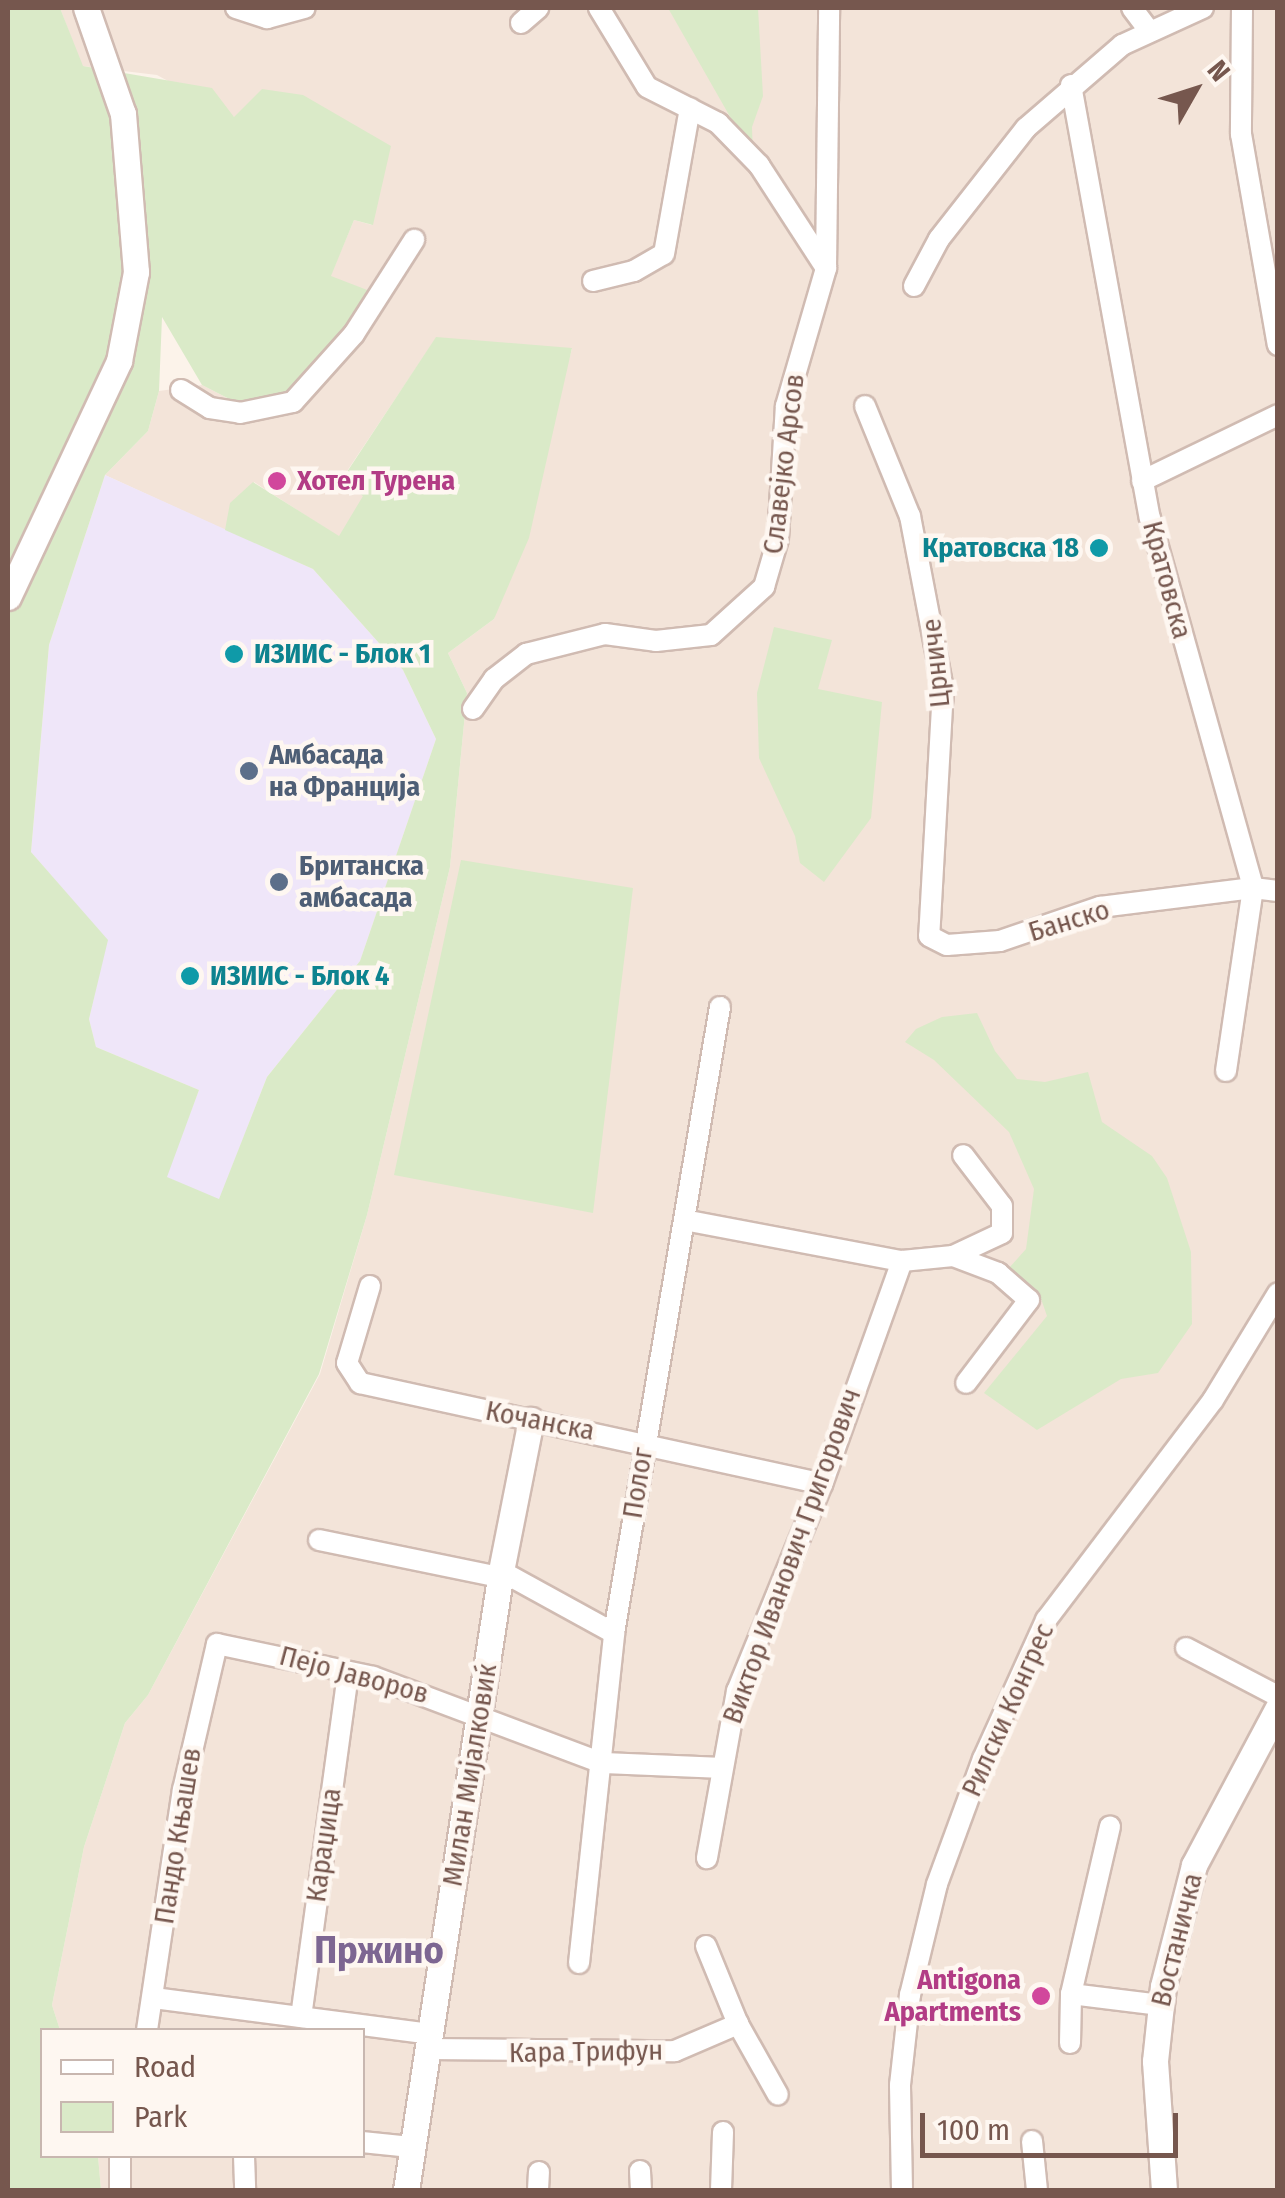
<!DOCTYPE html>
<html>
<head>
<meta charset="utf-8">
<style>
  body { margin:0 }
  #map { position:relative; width:1285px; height:2198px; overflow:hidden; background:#fcf3ea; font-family:"Fira Sans Condensed",sans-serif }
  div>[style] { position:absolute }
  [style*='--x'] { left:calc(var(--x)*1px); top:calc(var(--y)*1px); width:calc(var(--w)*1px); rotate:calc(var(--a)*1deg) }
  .residential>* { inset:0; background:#f3e4d9 }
  .education>* { inset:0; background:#efe6f9 }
  .green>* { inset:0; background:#daeac8 }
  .roads { filter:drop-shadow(2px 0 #d0bbb2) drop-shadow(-2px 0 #d0bbb2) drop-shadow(0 2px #d0bbb2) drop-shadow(0 -2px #d0bbb2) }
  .minor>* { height:20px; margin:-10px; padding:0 10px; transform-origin:10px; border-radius:10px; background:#fff }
  .tertiary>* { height:25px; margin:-12.5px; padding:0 12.5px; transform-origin:12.5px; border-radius:12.5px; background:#fff }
  .dots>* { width:28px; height:28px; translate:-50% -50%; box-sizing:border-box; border:5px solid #fef7f1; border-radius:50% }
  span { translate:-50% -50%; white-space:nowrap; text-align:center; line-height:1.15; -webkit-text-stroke:9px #fef7f1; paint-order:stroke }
  .street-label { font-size:28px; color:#76574e }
  .hotel-label { font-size:28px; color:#b23c85; font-weight:700 }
  .left { translate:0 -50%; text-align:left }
  .right { translate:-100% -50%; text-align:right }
  .culture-label { font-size:28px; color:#0d838f; font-weight:700 }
  .service-label { font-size:28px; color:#4e5e75; font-weight:700 }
  .district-label { font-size:38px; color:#7d6692; font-weight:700 }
  .frame { position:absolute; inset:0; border:10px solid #76574e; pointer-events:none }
  .legend { position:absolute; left:40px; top:2028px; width:325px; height:130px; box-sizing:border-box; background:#fef7f1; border:2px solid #c8b7b0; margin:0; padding:12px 18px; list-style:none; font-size:30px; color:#76574e }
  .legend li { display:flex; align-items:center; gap:20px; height:50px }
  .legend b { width:50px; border:2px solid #c8b7b0 }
  .north { position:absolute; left:1145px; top:40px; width:100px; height:100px; -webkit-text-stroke:8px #fef7f1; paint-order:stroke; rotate:51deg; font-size:28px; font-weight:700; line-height:40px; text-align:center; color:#76574e }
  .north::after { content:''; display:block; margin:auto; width:35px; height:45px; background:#76574e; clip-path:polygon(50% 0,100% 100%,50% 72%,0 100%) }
  .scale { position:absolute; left:920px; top:2113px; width:258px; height:45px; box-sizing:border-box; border:5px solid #76574e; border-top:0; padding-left:12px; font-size:30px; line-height:35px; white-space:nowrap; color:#76574e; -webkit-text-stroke:8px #fef7f1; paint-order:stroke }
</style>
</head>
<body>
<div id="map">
  <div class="residential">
    <div style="clip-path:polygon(60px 8px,1277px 8px,1277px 2190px,101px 2190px,98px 2156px,362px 2156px,362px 2030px,60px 2030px,52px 2005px,84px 1847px,125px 1723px,148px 1695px,320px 1374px,367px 1215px,450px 867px,467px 693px,448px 653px,494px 619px,572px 349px,436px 338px,341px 480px,364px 496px,339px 537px,254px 482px,225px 530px,105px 475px,148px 431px,159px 391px,202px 385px,245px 407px,330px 277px,354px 220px,372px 225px,234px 117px,157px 75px,82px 66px)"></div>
  </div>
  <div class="education">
    <div style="clip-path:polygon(105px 475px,313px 569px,403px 670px,436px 739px,360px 961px,267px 1077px,219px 1200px,166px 1177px,199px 1090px,96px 1047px,89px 1019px,107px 940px,31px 852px,49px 645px)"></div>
  </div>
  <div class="green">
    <div style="clip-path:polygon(8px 8px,60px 8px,83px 66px,212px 88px,234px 117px,262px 89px,303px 95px,391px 146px,373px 225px,354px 220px,331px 276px,375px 293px,291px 391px,245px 407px,202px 385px,162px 317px,159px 391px,148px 431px,105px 475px,49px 645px,31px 852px,108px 940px,89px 1019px,96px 1047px,199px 1090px,167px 1177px,219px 1199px,267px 1077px,360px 961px,436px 739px,403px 670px,313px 569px,225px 530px,230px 503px,253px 482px,339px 536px,363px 496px,341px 481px,436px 337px,572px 348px,529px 538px,494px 619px,448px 653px,467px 693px,450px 867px,367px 1215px,319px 1374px,148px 1695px,125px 1723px,84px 1847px,52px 2005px,60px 2030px,42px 2030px,42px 2156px,98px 2156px,101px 2190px,8px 2190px)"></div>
    <div style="clip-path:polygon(668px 8px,758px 8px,763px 96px,752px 127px,753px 157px)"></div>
    <div style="clip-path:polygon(774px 627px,832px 640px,818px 689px,882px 702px,871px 818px,824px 882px,800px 863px,795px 836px,759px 758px,757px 693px)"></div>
    <div style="clip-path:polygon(461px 860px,633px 888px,593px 1213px,394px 1175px)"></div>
    <div style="clip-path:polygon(977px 1013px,995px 1051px,1017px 1079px,1045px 1082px,1088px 1072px,1102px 1122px,1152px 1156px,1167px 1178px,1191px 1252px,1192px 1324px,1158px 1373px,1121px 1379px,1037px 1430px,984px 1393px,1047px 1316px,1039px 1293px,1009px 1268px,1026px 1249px,1034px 1189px,1009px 1132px,934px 1060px,905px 1042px,916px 1029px,942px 1017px)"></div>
  </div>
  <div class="roads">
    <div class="minor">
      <div style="--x:236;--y:8;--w:33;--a:18"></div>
      <div style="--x:267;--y:18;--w:39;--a:-15"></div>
      <div style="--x:599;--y:8;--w:92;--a:58.7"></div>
      <div style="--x:647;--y:87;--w:80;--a:26.9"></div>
      <div style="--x:718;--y:123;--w:59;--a:45.7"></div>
      <div style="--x:759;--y:165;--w:123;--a:57"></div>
      <div style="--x:1132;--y:8;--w:26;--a:53"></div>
      <div style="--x:1242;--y:8;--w:126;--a:90.5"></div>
      <div style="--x:1241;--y:134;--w:214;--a:80.1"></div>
      <div style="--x:521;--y:23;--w:23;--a:-41"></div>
      <div style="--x:1071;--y:85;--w:440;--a:79.7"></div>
      <div style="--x:1150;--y:518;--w:384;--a:74.4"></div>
      <div style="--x:1253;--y:888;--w:185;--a:98.4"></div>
      <div style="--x:593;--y:281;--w:42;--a:-13.7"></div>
      <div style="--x:634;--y:271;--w:34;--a:-30"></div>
      <div style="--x:664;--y:254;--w:148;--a:-79.9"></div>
      <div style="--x:914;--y:286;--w:53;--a:-62"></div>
      <div style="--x:939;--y:239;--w:141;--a:-51.9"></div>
      <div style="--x:1026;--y:128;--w:127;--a:-40.8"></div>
      <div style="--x:1122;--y:45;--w:89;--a:-24.6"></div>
      <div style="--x:181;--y:390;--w:34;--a:32"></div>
      <div style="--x:210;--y:408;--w:30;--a:9"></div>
      <div style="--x:240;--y:413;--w:54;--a:-11.7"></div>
      <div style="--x:293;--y:402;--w:91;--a:-48.1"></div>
      <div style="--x:354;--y:334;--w:112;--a:-57.4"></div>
      <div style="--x:865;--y:406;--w:119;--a:67.8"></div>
      <div style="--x:910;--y:516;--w:176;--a:79.2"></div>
      <div style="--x:943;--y:689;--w:247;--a:93.2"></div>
      <div style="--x:929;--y:936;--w:20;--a:27"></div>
      <div style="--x:947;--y:945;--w:53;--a:-4.3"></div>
      <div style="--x:1000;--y:941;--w:106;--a:-18.8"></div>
      <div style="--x:1100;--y:907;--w:154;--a:-7.1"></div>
      <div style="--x:1253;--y:888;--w:25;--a:7"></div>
      <div style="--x:1142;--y:481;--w:151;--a:-25.9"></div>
      <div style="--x:473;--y:709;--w:37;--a:-55"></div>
      <div style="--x:494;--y:679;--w:41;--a:-38"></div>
      <div style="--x:526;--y:654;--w:81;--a:-14.2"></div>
      <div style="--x:605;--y:634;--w:51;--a:7.8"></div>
      <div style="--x:656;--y:641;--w:55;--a:-6.2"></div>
      <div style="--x:711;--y:635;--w:72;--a:-42.2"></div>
      <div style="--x:764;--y:587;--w:50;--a:-73.7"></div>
      <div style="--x:778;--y:539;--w:133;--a:-86.6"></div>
      <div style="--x:786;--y:406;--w:144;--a:-73.8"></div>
      <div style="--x:826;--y:268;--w:260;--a:-89.3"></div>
      <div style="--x:684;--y:1220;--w:222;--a:10.7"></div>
      <div style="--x:902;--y:1261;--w:237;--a:109.7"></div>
      <div style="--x:822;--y:1484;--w:224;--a:112.3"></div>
      <div style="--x:737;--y:1691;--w:170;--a:100.2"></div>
      <div style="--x:953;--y:1256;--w:48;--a:20.7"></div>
      <div style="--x:998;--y:1273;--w:41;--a:41.1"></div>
      <div style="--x:1029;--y:1300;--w:104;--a:127.2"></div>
      <div style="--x:902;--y:1261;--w:51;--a:-5.6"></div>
      <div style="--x:953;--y:1256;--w:54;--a:-25.1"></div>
      <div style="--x:1002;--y:1233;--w:27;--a:-90"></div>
      <div style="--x:1002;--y:1206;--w:64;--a:-127.4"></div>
      <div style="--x:370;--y:1286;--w:80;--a:106.6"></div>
      <div style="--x:347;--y:1363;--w:24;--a:57"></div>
      <div style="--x:360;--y:1383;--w:473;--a:12.3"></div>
      <div style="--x:319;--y:1540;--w:185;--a:11.6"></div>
      <div style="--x:501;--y:1571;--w:129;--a:28.8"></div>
      <div style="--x:1186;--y:1648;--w:104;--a:27.6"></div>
      <div style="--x:706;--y:1946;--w:84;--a:67.7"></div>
      <div style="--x:738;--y:2024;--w:81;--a:60.6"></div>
      <div style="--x:579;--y:1963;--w:332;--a:-83.9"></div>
      <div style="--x:614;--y:1633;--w:635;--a:-80.39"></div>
      <div style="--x:1071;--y:1994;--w:90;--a:7"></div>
      <div style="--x:154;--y:1998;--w:278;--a:7.4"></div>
      <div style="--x:301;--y:2017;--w:347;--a:-82.2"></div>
      <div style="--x:147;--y:2030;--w:243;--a:-81.5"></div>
      <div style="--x:183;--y:1790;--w:150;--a:-76.9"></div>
      <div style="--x:217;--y:1644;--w:159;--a:11.9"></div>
      <div style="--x:373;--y:1677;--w:245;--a:20.6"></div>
      <div style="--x:602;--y:1763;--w:117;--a:2.4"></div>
      <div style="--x:1070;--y:2043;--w:49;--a:-88.8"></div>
      <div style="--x:1071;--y:1994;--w:172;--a:-76.9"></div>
      <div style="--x:428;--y:2049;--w:247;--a:0.5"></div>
      <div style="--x:675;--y:2051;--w:69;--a:-23.2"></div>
      <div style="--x:1032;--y:2141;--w:49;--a:84.2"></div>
      <div style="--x:362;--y:2142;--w:49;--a:5.8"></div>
      <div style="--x:120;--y:2156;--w:34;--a:90"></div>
      <div style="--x:244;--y:2156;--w:34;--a:88"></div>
      <div style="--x:640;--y:2171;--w:19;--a:87"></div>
      <div style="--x:538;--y:2190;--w:18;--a:-87"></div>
      <div style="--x:721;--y:2190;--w:58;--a:-88"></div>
      <div style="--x:902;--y:2190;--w:105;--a:-91.1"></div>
      <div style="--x:900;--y:2085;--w:91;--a:-83.7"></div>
      <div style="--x:910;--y:1995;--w:114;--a:-76.3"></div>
      <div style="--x:937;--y:1884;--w:133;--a:-69.8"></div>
      <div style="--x:983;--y:1759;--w:153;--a:-65.6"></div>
      <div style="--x:1046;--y:1620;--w:276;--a:-52.8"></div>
      <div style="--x:1213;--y:1400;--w:125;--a:-58.7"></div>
    </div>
    <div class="tertiary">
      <div style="--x:8;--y:597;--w:261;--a:-64.8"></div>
      <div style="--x:119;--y:361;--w:91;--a:-79.2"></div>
      <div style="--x:136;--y:272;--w:159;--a:-94.7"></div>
      <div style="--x:123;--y:114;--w:112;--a:-109.2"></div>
      <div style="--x:406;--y:2190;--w:626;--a:-81.27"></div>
      <div style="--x:501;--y:1571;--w:154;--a:-78.8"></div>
      <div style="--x:1164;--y:2190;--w:129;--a:-94"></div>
      <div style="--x:1155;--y:2061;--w:75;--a:-83.9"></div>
      <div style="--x:1163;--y:1986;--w:125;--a:-75.6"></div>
      <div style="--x:1194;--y:1865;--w:178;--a:-61.9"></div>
    </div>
  </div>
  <div class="dots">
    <div style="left:277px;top:481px;background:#d1479c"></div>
    <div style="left:1099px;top:548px;background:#0f9aa8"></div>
    <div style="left:234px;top:654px;background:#0f9aa8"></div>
    <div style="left:249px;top:771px;background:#5c6f8a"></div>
    <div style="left:279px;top:882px;background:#5c6f8a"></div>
    <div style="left:190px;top:976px;background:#0f9aa8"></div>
    <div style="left:1041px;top:1996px;background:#d1479c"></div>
  </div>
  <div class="street-label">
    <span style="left:784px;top:464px;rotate:-83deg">Славејко Арсов</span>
    <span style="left:1167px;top:580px;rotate:75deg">Кратовска</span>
    <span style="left:936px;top:663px;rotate:-96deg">Црниче</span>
    <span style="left:1069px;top:921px;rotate:-17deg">Банско</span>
    <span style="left:540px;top:1421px;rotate:11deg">Кочанска</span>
    <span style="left:638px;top:1483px;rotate:-81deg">Полог</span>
    <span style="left:792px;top:1556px;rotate:-70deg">Виктор Иванович Григорович</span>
    <span style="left:354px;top:1675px;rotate:15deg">Пејо Јаворов</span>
    <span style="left:1008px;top:1710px;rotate:-66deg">Рилски Конгрес</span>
    <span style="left:470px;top:1775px;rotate:-81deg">Милан Мијалковиќ</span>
    <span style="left:178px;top:1836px;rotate:-81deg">Пандо Књашев</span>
    <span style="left:324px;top:1845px;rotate:-82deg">Караџица</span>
    <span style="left:1177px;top:1940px;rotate:-76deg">Востаничка</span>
    <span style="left:586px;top:2052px;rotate:-1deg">Кара Трифун</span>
  </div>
  <div class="hotel-label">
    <span class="left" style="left:297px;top:481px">Хотел Турена</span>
    <span class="right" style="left:1021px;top:1996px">Antigona<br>Apartments</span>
  </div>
  <div class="culture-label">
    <span class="right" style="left:1079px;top:548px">Кратовска 18</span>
    <span class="left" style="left:254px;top:654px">ИЗИИС - Блок 1</span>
    <span class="left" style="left:210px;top:976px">ИЗИИС - Блок 4</span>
  </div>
  <div class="service-label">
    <span class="left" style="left:269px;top:771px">Амбасада<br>на Франција</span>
    <span class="left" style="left:299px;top:882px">Британска<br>амбасада</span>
  </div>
  <div class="district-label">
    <span style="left:379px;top:1951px">Пржино</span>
  </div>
  <div class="frame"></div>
  <ul class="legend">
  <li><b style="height:12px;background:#fff"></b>Road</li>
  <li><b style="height:28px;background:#daeac8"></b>Park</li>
  </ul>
  <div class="north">N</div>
  <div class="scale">100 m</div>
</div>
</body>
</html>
